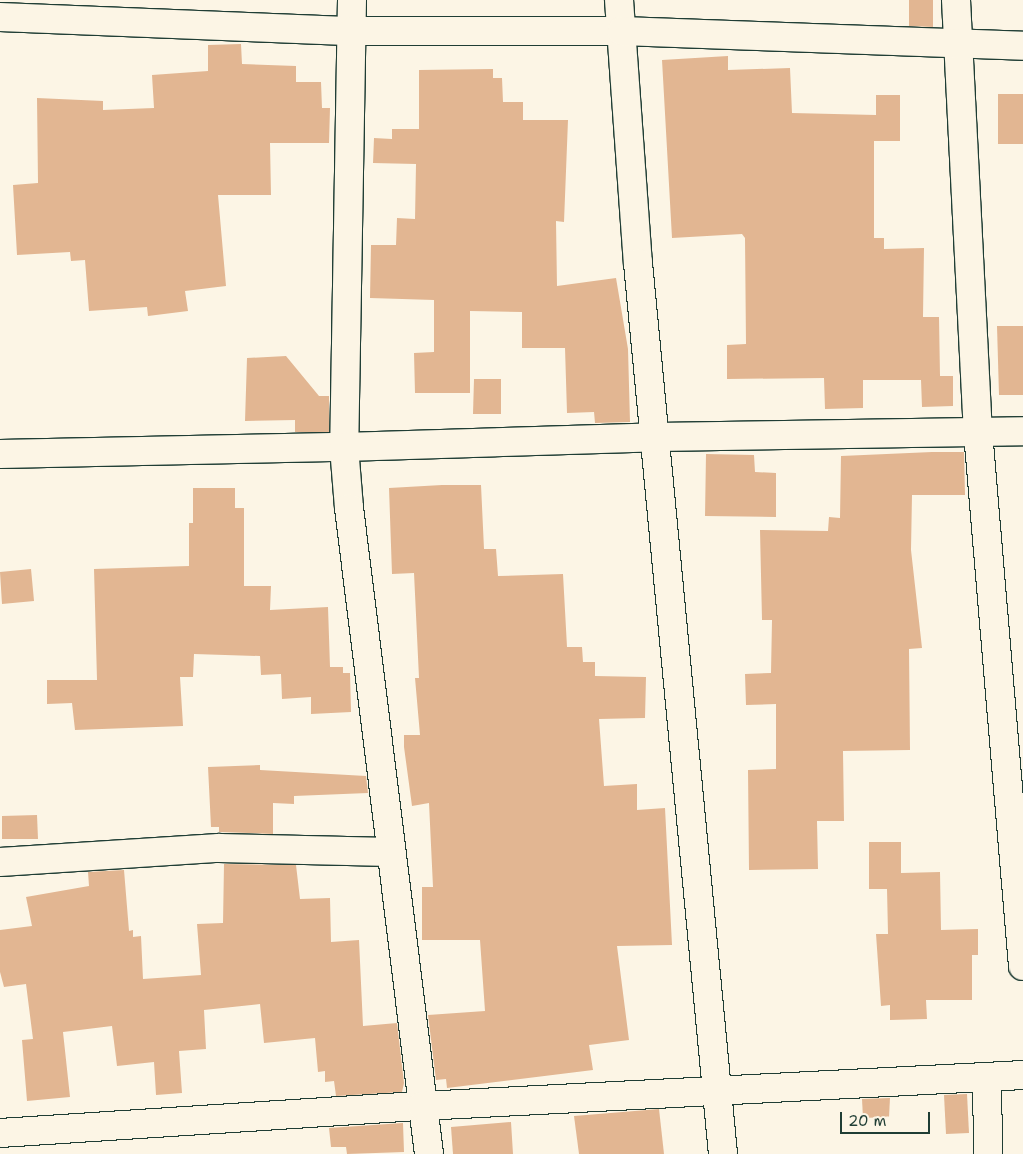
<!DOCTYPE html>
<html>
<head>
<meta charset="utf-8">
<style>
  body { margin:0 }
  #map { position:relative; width:1023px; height:1154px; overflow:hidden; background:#fcf5e5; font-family:"Shantell Sans",sans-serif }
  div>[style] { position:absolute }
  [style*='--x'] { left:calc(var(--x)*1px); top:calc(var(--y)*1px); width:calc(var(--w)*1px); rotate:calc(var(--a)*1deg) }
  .building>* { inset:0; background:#e2b692 }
  .roads { filter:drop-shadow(1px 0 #1f3d34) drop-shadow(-1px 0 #1f3d34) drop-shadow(0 1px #1f3d34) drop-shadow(0 -1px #1f3d34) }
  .minor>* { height:28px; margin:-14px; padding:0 14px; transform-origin:14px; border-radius:14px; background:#fcf5e5 }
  span { translate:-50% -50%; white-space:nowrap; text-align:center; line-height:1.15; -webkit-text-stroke:4px #fcf5e5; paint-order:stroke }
  .scale { position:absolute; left:840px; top:1112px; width:90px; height:22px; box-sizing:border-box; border:2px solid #1f3d34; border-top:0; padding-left:6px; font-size:15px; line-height:18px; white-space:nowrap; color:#1f3d34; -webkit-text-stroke:4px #fcf5e5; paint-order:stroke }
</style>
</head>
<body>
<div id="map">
  <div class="building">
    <div style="clip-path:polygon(909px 0,933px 0,933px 27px,909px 26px)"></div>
    <div style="clip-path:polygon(241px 44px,242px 64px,296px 66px,296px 82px,321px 82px,322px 108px,330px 108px,329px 143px,270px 143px,271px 195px,218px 195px,226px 286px,185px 291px,188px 311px,148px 316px,147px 307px,89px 311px,85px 260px,71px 261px,70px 252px,17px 255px,13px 185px,38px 183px,37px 98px,103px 101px,103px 110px,154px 108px,152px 75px,208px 71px,208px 45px)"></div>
    <div style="clip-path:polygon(728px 56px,728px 70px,790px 68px,792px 113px,876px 115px,876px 95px,900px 95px,900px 141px,874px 141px,874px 238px,884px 238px,884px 249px,924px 248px,923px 317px,939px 317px,940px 376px,953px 376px,953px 406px,922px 407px,921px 380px,863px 380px,863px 408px,825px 409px,824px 378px,727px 379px,727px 345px,746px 344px,745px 238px,742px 234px,672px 238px,662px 60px)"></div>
    <div style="clip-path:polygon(493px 69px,493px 78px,502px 78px,503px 102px,523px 102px,523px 120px,568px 120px,564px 222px,556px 221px,557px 286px,616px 278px,628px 349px,630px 422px,595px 423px,594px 412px,567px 413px,565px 348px,522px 348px,522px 312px,470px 311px,470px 393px,415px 393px,414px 353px,434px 352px,434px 300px,370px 298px,371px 245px,396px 245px,397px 218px,415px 219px,416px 164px,373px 163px,374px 138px,392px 139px,392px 129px,419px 129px,419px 70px)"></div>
    <div style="clip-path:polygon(998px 94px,1023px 94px,1023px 144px,998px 144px)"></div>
    <div style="clip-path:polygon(997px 326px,1023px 326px,1023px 395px,999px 395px)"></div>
    <div style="clip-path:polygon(286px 356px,319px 396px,329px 396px,329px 432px,295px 432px,295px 420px,245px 421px,247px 358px)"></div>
    <div style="clip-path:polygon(474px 379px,501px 379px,501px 414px,473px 414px)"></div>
    <div style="clip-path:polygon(932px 452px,964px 452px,965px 495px,912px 495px,911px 550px,922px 648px,909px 649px,910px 750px,843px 751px,844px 821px,817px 821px,818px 869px,749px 870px,748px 770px,776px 769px,776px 704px,746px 705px,745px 674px,771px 673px,772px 620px,762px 620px,760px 530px,828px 531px,829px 517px,840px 518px,841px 456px)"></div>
    <div style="clip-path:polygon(706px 454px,754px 455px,755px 472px,776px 473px,776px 517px,705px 516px)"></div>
    <div style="clip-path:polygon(442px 485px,481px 485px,484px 549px,496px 549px,498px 576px,563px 574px,567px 647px,582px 647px,583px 662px,595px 662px,595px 676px,646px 677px,645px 718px,599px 719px,604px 786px,637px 784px,637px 810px,665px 808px,672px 945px,617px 946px,629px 1040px,589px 1045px,593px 1070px,447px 1088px,446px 1079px,436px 1080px,428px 1015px,485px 1011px,480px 940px,422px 940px,422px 887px,433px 887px,429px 803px,412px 806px,404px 747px,404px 735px,420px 735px,415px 678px,419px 678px,414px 573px,392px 574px,389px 488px)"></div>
    <div style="clip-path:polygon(193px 488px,235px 488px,235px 508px,244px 508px,244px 586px,271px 586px,270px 610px,328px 607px,330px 667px,343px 667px,343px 673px,350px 673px,351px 712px,311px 714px,311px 697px,282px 699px,281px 674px,261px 675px,260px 656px,194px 654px,193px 677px,180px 677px,183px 726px,75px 730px,72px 703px,47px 704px,47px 680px,97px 680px,94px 569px,189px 566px,189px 523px,193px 523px)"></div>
    <div style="clip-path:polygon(31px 569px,34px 601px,2px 604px,0 572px)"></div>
    <div style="clip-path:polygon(260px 765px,260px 770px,366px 776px,368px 793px,294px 796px,294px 804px,273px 803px,273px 834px,219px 832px,219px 827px,211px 827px,208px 767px)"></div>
    <div style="clip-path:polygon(37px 815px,38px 839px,2px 839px,2px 816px)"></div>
    <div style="clip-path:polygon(869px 842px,901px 842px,901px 873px,940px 872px,941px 930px,978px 929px,978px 955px,972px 955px,972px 1000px,926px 1000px,927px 1019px,890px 1020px,890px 1005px,881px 1006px,876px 934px,888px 934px,887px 889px,869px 889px)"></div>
    <div style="clip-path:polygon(224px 864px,296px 865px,300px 899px,330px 898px,331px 942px,359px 940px,363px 1026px,397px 1023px,404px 1083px,402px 1092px,336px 1096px,334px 1081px,325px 1082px,325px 1071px,318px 1072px,315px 1038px,264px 1043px,260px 1004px,204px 1010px,206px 1049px,179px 1051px,182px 1093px,156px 1095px,154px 1062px,117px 1066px,112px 1026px,63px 1032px,70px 1097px,27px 1101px,22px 1040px,33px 1039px,26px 984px,4px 987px,0 972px,0 930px,32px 926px,26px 897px,89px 886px,88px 872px,124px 870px,129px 931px,133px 930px,133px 937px,141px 936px,143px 979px,201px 975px,197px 924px,223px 923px)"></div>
    <div style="clip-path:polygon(967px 1094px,969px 1133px,946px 1134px,944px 1095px)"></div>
    <div style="clip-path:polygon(890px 1098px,889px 1117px,863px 1118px,862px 1099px)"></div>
    <div style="clip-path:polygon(659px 1109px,664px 1154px,579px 1154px,574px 1116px)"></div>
    <div style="clip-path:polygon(511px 1122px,513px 1154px,453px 1154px,451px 1127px)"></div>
    <div style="clip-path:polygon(403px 1123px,404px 1152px,347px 1154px,346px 1147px,331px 1147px,329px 1128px)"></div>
  </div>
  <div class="roads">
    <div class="minor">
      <div style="--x:352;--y:0;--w:447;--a:91"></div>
      <div style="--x:344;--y:447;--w:61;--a:85.3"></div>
      <div style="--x:349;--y:508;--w:651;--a:82.94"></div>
      <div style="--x:619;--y:0;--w:264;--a:85.9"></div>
      <div style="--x:638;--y:263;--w:895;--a:84.55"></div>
      <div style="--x:956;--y:0;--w:433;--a:87.1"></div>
      <div style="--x:978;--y:432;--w:536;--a:85.18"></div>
      <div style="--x:0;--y:17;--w:353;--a:2.3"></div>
      <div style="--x:353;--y:31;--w:269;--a:0"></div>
      <div style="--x:622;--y:31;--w:401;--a:2.1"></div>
      <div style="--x:0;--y:454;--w:344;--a:-1.2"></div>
      <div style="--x:344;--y:447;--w:313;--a:-1.8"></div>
      <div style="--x:657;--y:437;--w:366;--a:-0.9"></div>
      <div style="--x:0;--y:862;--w:219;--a:-3.7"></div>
      <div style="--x:219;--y:848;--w:171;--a:1.3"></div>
      <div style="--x:987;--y:1078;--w:76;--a:89.2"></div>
      <div style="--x:0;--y:1133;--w:423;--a:-3.7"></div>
      <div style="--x:422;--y:1106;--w:602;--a:-2.95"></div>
    </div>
  </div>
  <div class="scale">20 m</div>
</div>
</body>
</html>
